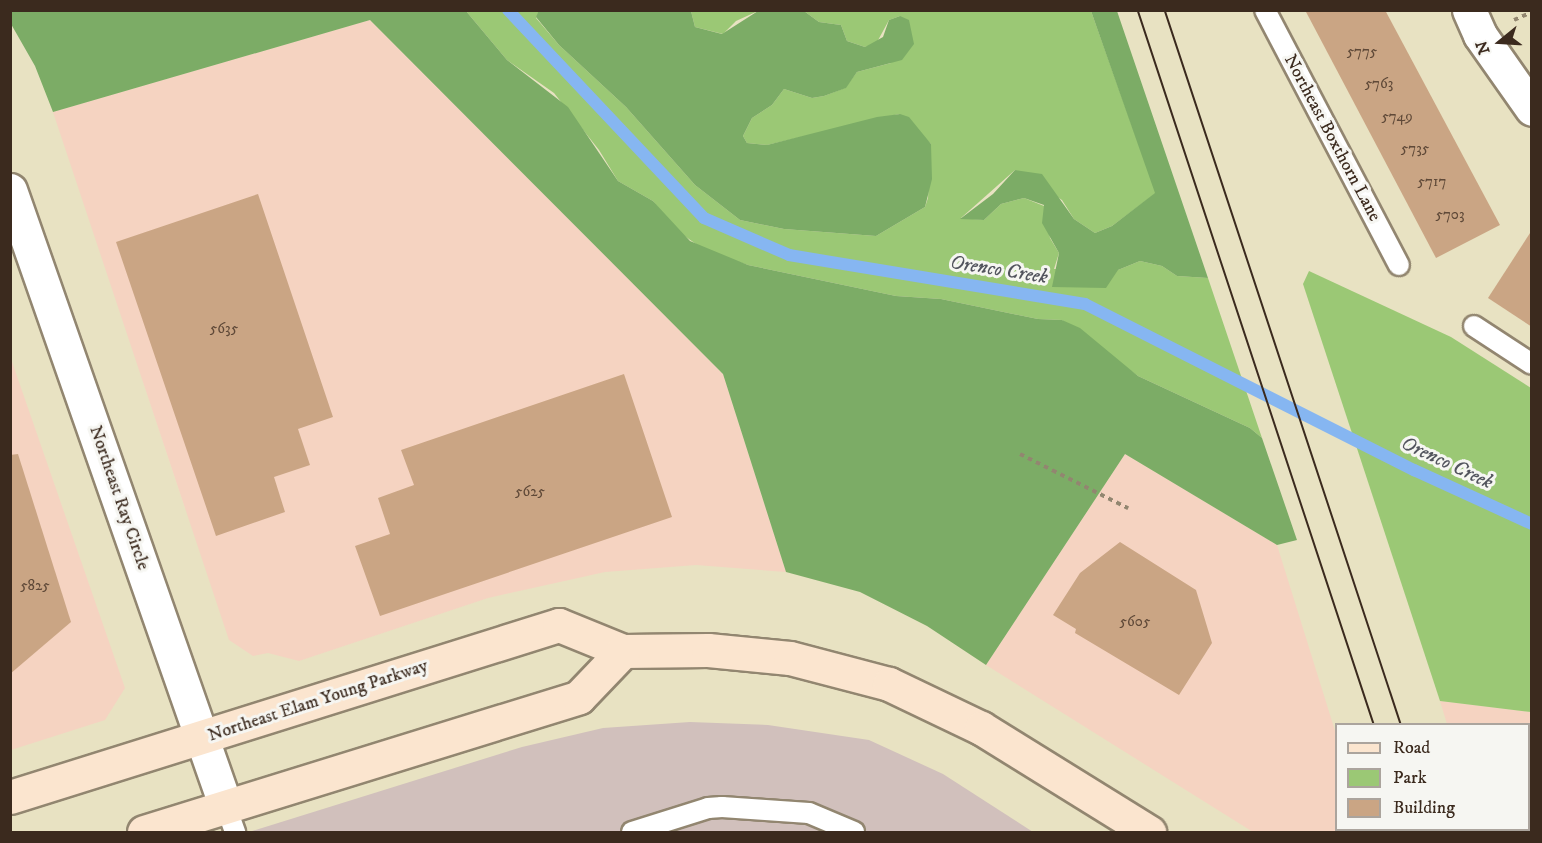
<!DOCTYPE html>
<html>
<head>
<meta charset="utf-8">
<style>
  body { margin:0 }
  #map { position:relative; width:1542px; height:843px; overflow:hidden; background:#e8e2c2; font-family:"IM FELL DW Pica",serif }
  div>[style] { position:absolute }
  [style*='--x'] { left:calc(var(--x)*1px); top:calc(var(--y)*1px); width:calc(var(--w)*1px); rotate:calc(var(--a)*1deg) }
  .built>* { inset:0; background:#f5d3c1 }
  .industrial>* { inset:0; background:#d1c0bc }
  .green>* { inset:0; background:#9bc875 }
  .forest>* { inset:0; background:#7cac66 }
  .stream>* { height:12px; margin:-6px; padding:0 6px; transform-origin:6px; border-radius:6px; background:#86b6f1 }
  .building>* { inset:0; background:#caa584 }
  .path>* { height:4px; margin-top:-2px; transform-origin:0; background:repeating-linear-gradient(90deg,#928670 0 4.5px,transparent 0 9px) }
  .roads { filter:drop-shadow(2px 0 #928670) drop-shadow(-2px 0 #928670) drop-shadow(0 2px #928670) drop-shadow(0 -2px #928670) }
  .lane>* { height:20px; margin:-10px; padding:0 10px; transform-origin:10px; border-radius:10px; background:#fff }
  .street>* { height:33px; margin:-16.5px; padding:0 16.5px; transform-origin:16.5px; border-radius:16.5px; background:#fff }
  .secondary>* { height:33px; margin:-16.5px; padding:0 16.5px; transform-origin:16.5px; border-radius:16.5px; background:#fbe5cf }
  .tram>* { height:1.5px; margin:-0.75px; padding:0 0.75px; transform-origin:0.75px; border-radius:0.75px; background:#3b2a1e }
  span { translate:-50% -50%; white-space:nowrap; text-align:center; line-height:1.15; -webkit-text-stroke:6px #f6f6f2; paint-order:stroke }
  .number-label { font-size:15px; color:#5f4938 }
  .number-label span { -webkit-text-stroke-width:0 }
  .street-label { font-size:18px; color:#3b2a1e }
  .water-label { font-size:20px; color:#52545d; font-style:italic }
  .frame { position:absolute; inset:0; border:12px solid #3b2a1e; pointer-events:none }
  .legend { position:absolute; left:1335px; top:723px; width:195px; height:108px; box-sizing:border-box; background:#f6f6f2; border:2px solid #aba49d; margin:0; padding:8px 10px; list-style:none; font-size:18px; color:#3b2a1e }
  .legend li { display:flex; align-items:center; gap:12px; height:30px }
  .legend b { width:30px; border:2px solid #aba49d }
  .north { position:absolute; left:1470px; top:12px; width:60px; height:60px; -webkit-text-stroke:4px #f6f6f2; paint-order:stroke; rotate:252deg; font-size:16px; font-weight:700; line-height:24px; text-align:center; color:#3b2a1e }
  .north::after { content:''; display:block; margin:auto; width:21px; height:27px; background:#3b2a1e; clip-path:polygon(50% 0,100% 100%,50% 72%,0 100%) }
</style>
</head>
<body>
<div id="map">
  <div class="built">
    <div style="clip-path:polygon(370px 20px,723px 374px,786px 572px,696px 565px,605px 572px,488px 598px,299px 661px,268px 653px,253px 656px,229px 640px,53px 112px)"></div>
    <div style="clip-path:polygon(10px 356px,125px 688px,105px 720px,11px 750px)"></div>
    <div style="clip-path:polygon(1125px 454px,1277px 545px,1336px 734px,1336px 830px,1367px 832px,1253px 832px,986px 665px)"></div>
    <div style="clip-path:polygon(1440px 701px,1531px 712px,1531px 832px,1482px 830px,1528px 830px,1528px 724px,1447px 724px)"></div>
  </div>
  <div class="industrial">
    <div style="clip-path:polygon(690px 722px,768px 725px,869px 740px,943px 774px,1033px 832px,249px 832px,522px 747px,603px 728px)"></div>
  </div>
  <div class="green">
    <div style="clip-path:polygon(466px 11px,539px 11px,536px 18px,559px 45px,626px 107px,695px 185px,740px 220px,784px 229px,876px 236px,925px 207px,928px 198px,931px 144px,899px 114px,767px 145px,747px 143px,743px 136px,752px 118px,772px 105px,784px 89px,812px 98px,824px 96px,845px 88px,857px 72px,891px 63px,900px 16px,889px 20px,876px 44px,865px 47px,847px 41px,841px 25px,819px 22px,804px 11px,1091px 11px,1156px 193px,1112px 226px,1095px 233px,1074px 219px,1062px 200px,1015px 170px,961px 218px,984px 220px,1001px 204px,1024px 198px,1044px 206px,1050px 238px,1059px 253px,1054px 269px,1118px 270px,1140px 261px,1162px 266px,1177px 276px,1208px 278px,1262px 438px,1250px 428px,1138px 376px,1062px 320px,1038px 319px,941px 299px,896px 296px,748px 265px,706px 251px,676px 230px,653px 201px,618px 181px,599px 150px,554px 93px,507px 60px)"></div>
    <div style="clip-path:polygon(691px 11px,758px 11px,736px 21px,723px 34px,695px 27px)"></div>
    <div style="clip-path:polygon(1309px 271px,1451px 337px,1531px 388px,1531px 712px,1440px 701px,1303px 284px)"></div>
  </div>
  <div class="forest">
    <div style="clip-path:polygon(539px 10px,691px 11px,695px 27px,722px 34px,758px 11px,804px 11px,819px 22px,841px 25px,847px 41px,865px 47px,883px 37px,889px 20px,900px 16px,909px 20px,914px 44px,902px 60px,857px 72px,846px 88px,824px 96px,812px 98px,784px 89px,772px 105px,752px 118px,743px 136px,747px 143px,767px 145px,877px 117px,900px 114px,909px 117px,931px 144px,932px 179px,925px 207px,876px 236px,784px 229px,740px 220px,695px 185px,626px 107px,559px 45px,536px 17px)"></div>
    <div style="clip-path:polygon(10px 11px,466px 11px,507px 60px,568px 107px,618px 181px,653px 201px,690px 241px,748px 265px,896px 296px,941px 299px,1038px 319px,1062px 320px,1080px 328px,1138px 376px,1250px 428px,1262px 438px,1297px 540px,1277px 545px,1125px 454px,986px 665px,927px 626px,860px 592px,786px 572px,723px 374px,370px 20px,53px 112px,35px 66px,11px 24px)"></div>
    <div style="clip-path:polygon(1091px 11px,1117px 11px,1208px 278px,1177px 276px,1162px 266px,1140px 261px,1118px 270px,1106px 288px,1052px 287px,1059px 253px,1042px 223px,1044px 205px,1024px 198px,1001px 204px,984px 220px,960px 219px,993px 194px,1015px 170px,1042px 174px,1074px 219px,1095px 233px,1112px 226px,1155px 193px)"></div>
  </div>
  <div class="stream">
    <div style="--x:508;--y:10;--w:286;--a:46.7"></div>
    <div style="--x:704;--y:218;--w:93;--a:23.5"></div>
    <div style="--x:789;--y:255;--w:300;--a:9.4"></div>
    <div style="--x:1085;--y:304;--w:369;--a:26.8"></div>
    <div style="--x:1414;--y:470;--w:130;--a:24.6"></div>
  </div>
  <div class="building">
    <div style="clip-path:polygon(1305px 10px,1385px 10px,1500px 225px,1436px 258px)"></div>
    <div style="clip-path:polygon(258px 194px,333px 417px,298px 429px,310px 465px,274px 477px,285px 512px,216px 536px,116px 242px)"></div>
    <div style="clip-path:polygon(1532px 230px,1532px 327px,1488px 298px)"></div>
    <div style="clip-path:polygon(624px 374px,672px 517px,380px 616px,355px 546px,390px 534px,378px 498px,414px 485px,401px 450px)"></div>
    <div style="clip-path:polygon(18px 454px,71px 622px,10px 674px,10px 455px)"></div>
    <div style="clip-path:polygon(1120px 542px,1196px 590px,1212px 643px,1179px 695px,1075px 633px,1076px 629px,1053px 615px,1080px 573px)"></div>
  </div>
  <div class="path">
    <div style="--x:1514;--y:20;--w:20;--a:-24"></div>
    <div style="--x:1020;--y:454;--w:121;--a:26.6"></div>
  </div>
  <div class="roads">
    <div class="lane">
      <div style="--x:1265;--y:10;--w:288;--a:62.3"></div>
      <div style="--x:1474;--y:326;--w:69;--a:33.2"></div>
      <div style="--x:226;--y:807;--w:27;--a:70"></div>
      <div style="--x:632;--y:832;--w:80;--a:-17.5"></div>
      <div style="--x:708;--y:808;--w:14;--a:-4"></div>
      <div style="--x:722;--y:807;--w:87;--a:3.9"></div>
      <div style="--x:809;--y:813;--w:49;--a:22.9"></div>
    </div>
    <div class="street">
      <div style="--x:1469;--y:10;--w:27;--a:66"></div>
      <div style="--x:1480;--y:35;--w:90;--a:54.9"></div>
      <div style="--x:10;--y:190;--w:654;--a:70.71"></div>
    </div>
    <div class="secondary">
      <div style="--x:10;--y:797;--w:575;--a:-17.4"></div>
      <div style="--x:559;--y:625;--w:69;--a:22.1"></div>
      <div style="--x:623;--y:651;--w:85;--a:-0.7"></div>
      <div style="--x:708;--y:650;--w:82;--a:5.6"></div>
      <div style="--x:790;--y:658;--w:102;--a:14.7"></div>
      <div style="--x:889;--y:684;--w:102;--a:25.6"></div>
      <div style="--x:981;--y:728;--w:198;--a:31.8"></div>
      <div style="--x:144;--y:832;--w:455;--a:-17.2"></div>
      <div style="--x:579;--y:697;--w:64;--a:-46.3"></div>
    </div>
  </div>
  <div class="tram">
    <div style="--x:1138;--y:10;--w:752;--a:71.71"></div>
    <div style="--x:1165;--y:10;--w:752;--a:71.71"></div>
    <div style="--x:1407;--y:830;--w:2;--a:63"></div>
    <div style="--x:1436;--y:830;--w:2;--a:63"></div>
  </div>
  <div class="number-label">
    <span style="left:1362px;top:52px">5775</span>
    <span style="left:1379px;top:84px">5763</span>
    <span style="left:1397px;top:117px">5749</span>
    <span style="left:1415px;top:149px">5735</span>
    <span style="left:1432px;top:182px">5717</span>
    <span style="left:1450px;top:215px">5703</span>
    <span style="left:224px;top:329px">5635</span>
    <span style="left:530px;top:492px">5625</span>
    <span style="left:35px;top:586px">5825</span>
    <span style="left:1135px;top:622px">5605</span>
  </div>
  <div class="street-label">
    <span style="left:1332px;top:138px;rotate:62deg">Northeast Boxthorn Lane</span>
    <span style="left:119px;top:498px;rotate:71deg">Northeast Ray Circle</span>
    <span style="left:318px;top:701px;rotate:-18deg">Northeast Elam Young Parkway</span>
  </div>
  <div class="water-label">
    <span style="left:999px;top:270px;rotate:9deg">Orenco Creek</span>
    <span style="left:1447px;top:463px;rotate:25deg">Orenco Creek</span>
  </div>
  <div class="frame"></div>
  <ul class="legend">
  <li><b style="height:8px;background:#fbe5cf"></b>Road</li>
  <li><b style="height:16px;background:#9bc875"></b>Park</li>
  <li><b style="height:16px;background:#caa584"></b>Building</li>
  </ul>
  <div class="north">N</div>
</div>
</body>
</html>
